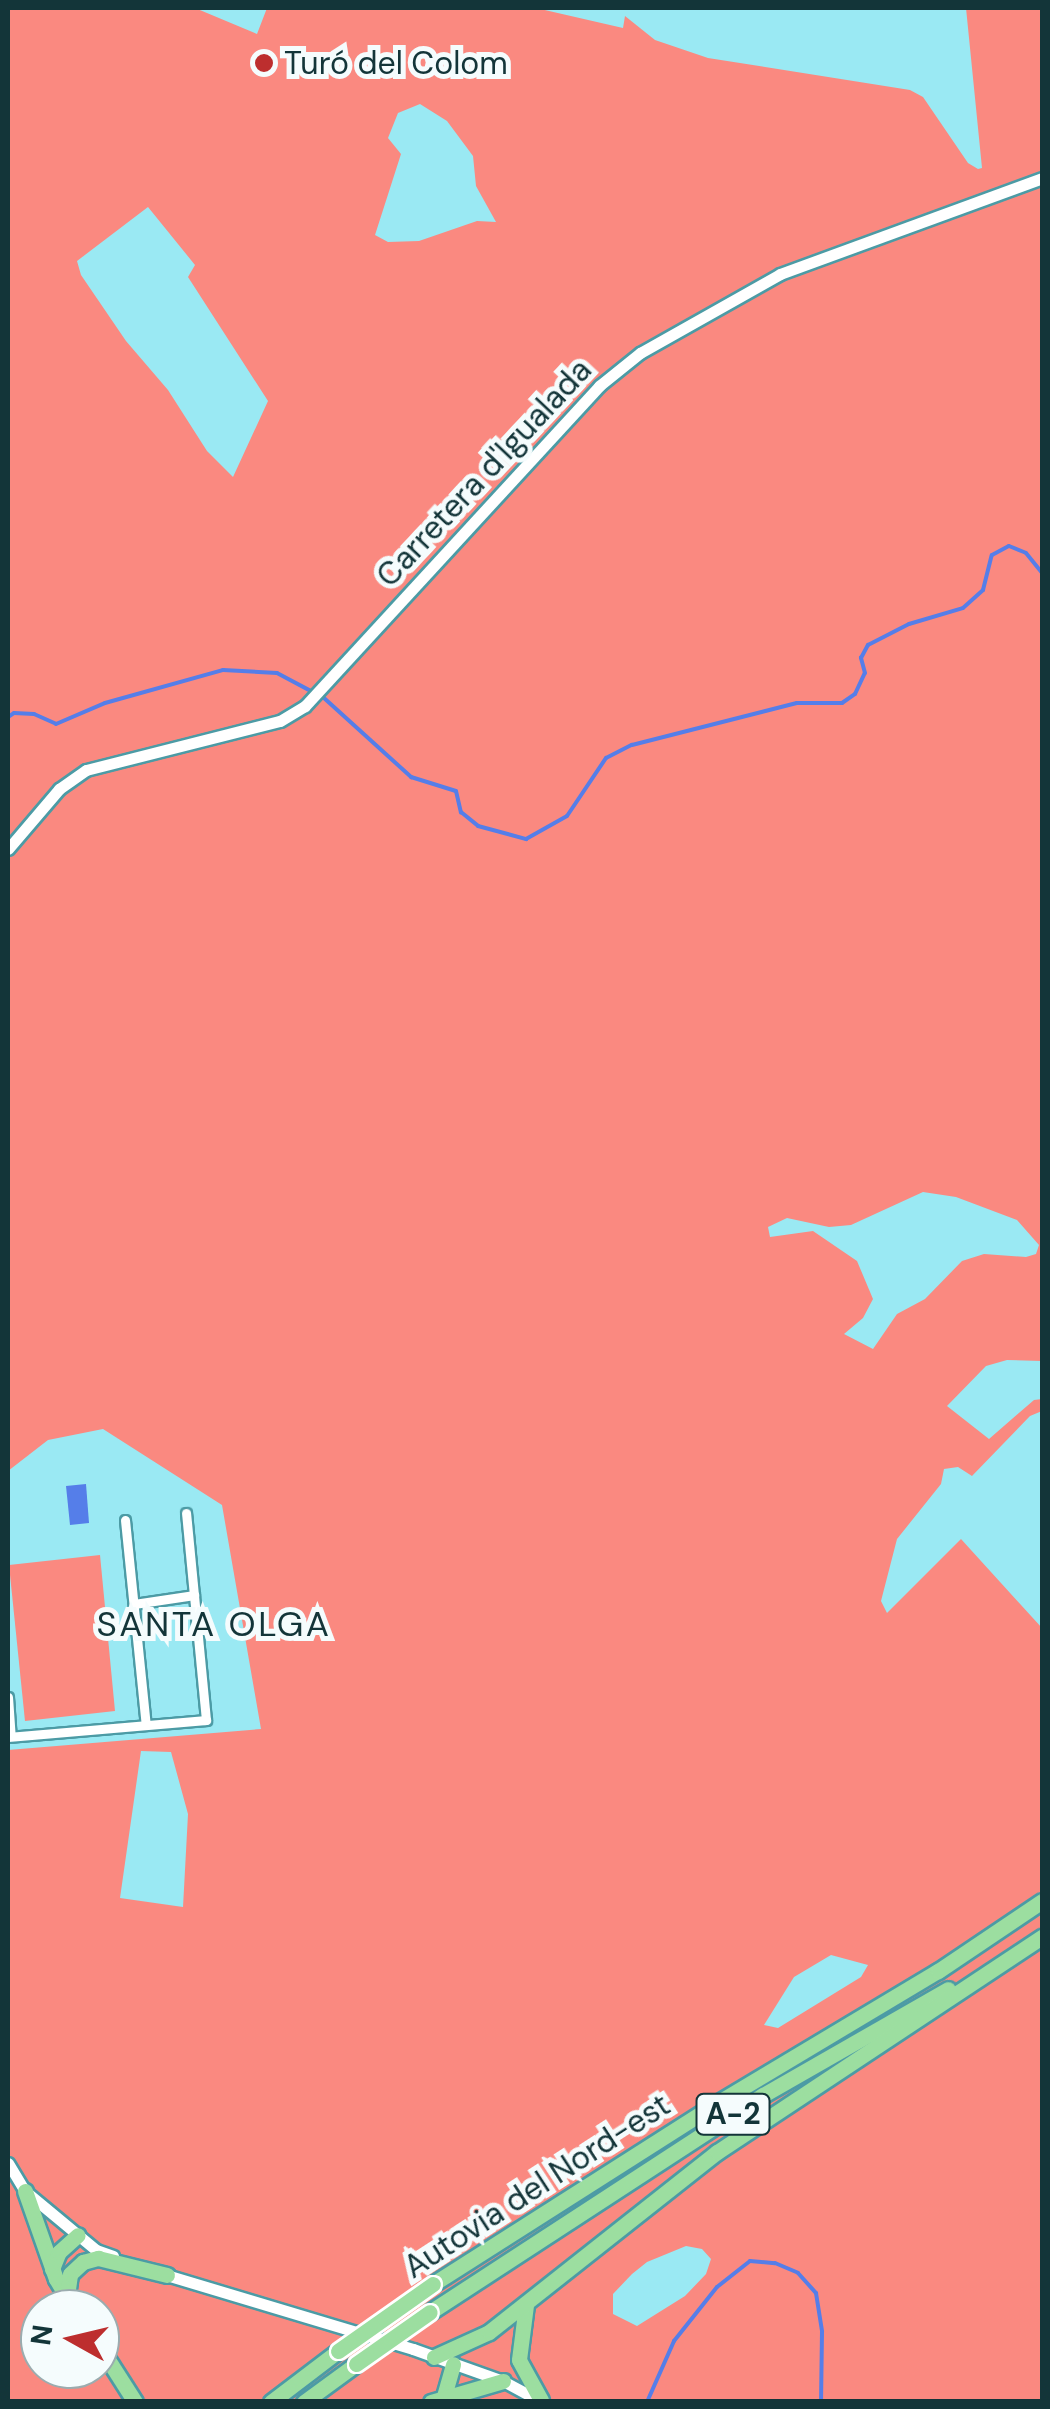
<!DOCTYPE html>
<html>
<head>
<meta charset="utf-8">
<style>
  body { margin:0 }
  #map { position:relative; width:1050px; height:2409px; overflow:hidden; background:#9ae9f3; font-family:"DM Sans",sans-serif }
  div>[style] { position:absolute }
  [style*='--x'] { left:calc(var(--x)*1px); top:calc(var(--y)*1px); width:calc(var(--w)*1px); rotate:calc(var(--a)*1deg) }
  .green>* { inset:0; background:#fa8980 }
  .water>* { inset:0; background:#557ee9 }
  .stream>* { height:4px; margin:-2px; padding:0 2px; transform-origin:2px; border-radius:2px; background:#557ee9 }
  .roads { filter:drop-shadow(2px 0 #4c9ba5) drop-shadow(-2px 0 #4c9ba5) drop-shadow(0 2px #4c9ba5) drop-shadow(0 -2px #4c9ba5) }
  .minor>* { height:9px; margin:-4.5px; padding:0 4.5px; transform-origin:4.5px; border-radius:4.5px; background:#fff }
  .tertiary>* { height:11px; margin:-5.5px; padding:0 5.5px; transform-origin:5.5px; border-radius:5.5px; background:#fff }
  .motorway>* { height:15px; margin:-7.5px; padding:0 7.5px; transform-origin:7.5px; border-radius:7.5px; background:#9cdea0 }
  .bridges { filter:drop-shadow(2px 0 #fff) drop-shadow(-2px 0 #fff) drop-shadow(0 2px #fff) drop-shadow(0 -2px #fff) }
  .motorway-bridge>* { height:15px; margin:-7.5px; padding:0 7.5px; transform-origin:7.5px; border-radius:7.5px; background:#9cdea0 }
  .dots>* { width:28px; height:28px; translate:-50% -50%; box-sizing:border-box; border:5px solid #f5fcfd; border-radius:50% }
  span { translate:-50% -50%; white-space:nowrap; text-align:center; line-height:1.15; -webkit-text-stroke:10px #f5fcfd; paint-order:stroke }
  .shield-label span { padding:2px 8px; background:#f5fcfd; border:2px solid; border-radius:8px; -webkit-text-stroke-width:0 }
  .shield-label { font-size:30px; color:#133539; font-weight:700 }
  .poi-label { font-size:32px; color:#133539 }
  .left { translate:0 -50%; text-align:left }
  .street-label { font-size:32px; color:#133539 }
  .neighbourhood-label { font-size:35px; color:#133539; letter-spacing:2.5px }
  .frame { position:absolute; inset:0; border:10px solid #133539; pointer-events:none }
  .north { position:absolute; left:20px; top:2289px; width:100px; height:100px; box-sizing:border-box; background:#f5fcfd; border:2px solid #9bacaf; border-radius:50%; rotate:278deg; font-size:28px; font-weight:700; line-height:40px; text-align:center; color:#133539 }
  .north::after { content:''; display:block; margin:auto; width:35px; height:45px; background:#bd2e2e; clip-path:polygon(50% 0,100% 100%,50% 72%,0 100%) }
</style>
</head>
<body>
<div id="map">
  <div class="green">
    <div style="clip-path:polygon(evenodd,8px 8px,195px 8px,257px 34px,267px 8px,536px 8px,623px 28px,625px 16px,655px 40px,708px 58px,910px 90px,923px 97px,968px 163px,978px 169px,982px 168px,966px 8px,1042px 8px,1042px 1361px,1007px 1360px,986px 1366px,947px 1406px,989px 1439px,1034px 1400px,1042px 1399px,1042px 1411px,1030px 1416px,972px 1476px,958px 1467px,944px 1469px,941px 1484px,897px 1539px,881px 1601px,887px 1613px,961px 1539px,1042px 1628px,1042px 2401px,8px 2401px,8px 1750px,261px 1729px,222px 1505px,103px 1429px,48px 1440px,8px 1471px,8px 8px,420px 104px,447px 121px,473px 156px,476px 186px,496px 222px,477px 221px,419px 241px,388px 242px,375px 235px,401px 154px,388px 138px,398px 113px,420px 104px,8px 8px,148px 207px,195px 265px,188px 277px,268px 401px,233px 477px,207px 451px,168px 390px,126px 341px,81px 275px,77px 261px,148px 207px,8px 8px,923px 1192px,956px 1197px,1017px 1220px,1039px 1245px,1036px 1254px,1026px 1257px,984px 1254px,962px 1261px,925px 1299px,897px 1314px,873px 1349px,844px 1334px,863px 1318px,873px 1299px,857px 1261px,813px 1231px,770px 1237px,768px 1227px,787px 1218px,829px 1227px,851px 1225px,923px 1192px,8px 8px,141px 1751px,171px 1752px,188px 1814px,183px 1907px,120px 1898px,141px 1751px,8px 8px,831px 1955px,868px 1965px,861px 1977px,778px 2028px,764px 2025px,794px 1977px,831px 1955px,8px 8px,686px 2246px,702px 2249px,711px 2259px,706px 2274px,685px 2296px,637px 2326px,613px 2314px,613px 2294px,632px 2274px,647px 2262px,686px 2246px,8px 8px,40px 2309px,100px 2309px,100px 2369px,40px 2369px,40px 2309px)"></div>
    <div style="clip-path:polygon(100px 1555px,115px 1711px,25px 1721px,9px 1565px)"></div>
  </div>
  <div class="water">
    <div style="clip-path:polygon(86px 1484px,89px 1523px,70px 1525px,66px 1486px)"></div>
  </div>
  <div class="stream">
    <div style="--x:8;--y:717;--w:7;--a:-34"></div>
    <div style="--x:14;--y:713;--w:20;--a:3"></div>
    <div style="--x:34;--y:714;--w:24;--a:24"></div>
    <div style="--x:56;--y:724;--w:53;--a:-23.2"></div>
    <div style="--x:105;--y:703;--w:123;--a:-15.6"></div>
    <div style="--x:223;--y:670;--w:54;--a:3.2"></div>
    <div style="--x:277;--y:673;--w:53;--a:28"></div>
    <div style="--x:324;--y:698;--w:118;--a:42.2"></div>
    <div style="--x:411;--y:777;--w:47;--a:17.3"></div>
    <div style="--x:456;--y:791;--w:22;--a:77"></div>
    <div style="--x:461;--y:812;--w:22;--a:39"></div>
    <div style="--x:478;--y:826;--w:50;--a:15.2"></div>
    <div style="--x:526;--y:839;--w:47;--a:-29.3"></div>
    <div style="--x:567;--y:816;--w:70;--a:-56.1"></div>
    <div style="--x:606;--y:758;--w:29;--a:-27"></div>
    <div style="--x:632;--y:745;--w:170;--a:-14.3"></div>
    <div style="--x:797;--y:703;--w:45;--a:0"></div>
    <div style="--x:842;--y:703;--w:16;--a:-35"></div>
    <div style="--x:855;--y:694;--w:23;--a:-65"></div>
    <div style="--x:865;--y:673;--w:16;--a:-105"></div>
    <div style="--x:861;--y:658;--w:15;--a:-62"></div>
    <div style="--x:868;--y:645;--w:46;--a:-27.1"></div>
    <div style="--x:909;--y:624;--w:56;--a:-16.5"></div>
    <div style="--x:963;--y:608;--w:27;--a:-42"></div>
    <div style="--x:983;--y:590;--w:36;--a:-76"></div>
    <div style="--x:992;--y:555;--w:19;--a:-28"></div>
    <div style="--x:1009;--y:546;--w:18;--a:22"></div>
    <div style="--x:1026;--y:553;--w:26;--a:51"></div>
    <div style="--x:647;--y:2402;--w:67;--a:-66.1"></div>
    <div style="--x:674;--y:2341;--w:69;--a:-51.5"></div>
    <div style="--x:717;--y:2287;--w:42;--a:-38.2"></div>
    <div style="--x:750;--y:2261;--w:25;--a:5"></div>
    <div style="--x:775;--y:2263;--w:25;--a:23"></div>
    <div style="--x:798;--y:2273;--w:27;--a:48"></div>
    <div style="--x:816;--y:2293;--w:39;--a:81"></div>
    <div style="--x:822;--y:2332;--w:70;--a:90.8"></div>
  </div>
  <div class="roads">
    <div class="minor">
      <div style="--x:125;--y:1520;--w:206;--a:84.2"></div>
      <div style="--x:134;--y:1604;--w:61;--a:-8.5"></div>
      <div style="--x:8;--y:1697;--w:39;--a:86"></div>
      <div style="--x:8;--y:1737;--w:199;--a:-4.9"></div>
      <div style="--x:206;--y:1720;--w:208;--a:-95.5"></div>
    </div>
    <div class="tertiary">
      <div style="--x:8;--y:849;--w:79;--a:-49.6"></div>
      <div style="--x:59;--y:789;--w:33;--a:-35"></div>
      <div style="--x:86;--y:770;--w:200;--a:-14.2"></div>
      <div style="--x:280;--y:721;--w:29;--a:-31"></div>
      <div style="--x:305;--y:706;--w:435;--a:-47.4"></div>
      <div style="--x:599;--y:386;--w:53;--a:-38.8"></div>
      <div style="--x:640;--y:353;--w:161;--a:-29.4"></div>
      <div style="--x:780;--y:274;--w:279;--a:-20.1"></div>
      <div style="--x:8;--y:2163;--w:33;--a:59"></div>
      <div style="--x:25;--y:2191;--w:92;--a:39.7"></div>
      <div style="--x:96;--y:2250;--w:18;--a:19"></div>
      <div style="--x:163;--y:2274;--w:261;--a:16.7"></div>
      <div style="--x:413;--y:2349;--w:96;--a:19.6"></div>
      <div style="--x:503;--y:2381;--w:44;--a:28.3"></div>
    </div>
    <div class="motorway">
      <div style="--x:25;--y:2191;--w:93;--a:70.6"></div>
      <div style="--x:56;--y:2279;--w:35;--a:59"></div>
      <div style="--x:52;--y:2269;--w:18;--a:-68"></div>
      <div style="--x:59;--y:2252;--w:25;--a:-42"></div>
      <div style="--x:433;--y:2284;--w:331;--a:-32.5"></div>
      <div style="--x:712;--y:2106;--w:263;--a:-30.9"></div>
      <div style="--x:938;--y:1971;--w:125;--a:-33.9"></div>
      <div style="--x:67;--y:2296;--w:22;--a:-82"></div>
      <div style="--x:70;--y:2274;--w:18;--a:-43"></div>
      <div style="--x:83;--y:2262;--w:16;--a:-15"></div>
      <div style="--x:98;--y:2258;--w:71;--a:13.8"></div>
      <div style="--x:526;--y:2305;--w:55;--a:97.3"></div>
      <div style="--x:519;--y:2360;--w:46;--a:61.2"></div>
      <div style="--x:430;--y:2312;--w:397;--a:-33.1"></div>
      <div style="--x:763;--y:2095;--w:213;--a:-29.8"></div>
      <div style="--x:100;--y:2347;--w:65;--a:57.5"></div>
      <div style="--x:434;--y:2357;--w:60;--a:-24.4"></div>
      <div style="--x:489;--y:2332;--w:290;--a:-38.3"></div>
      <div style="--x:717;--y:2152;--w:390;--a:-33.5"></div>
      <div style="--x:444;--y:2396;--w:33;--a:-74"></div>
      <div style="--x:271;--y:2402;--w:84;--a:-37.3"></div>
      <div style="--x:304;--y:2402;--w:64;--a:-36.2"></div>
      <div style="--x:431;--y:2402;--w:75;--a:-16.3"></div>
    </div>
  </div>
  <div class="bridges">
    <div class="motorway-bridge">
      <div style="--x:338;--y:2351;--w:116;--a:-35.2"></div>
      <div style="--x:356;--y:2364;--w:90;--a:-35.1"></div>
    </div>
  </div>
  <div class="dots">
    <div style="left:264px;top:63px;background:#bd2e2e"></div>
  </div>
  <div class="shield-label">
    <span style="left:733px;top:2114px">A-2</span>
  </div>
  <div class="poi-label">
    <span class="left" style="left:284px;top:63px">Turó del Colom</span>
  </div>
  <div class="street-label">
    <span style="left:484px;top:473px;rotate:-47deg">Carretera d'Igualada</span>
    <span style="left:537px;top:2186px;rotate:-33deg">Autovia del Nord-est</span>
  </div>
  <div class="neighbourhood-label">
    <span style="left:214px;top:1624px">SANTA OLGA</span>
  </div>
  <div class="frame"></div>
  <div class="north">N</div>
</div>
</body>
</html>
